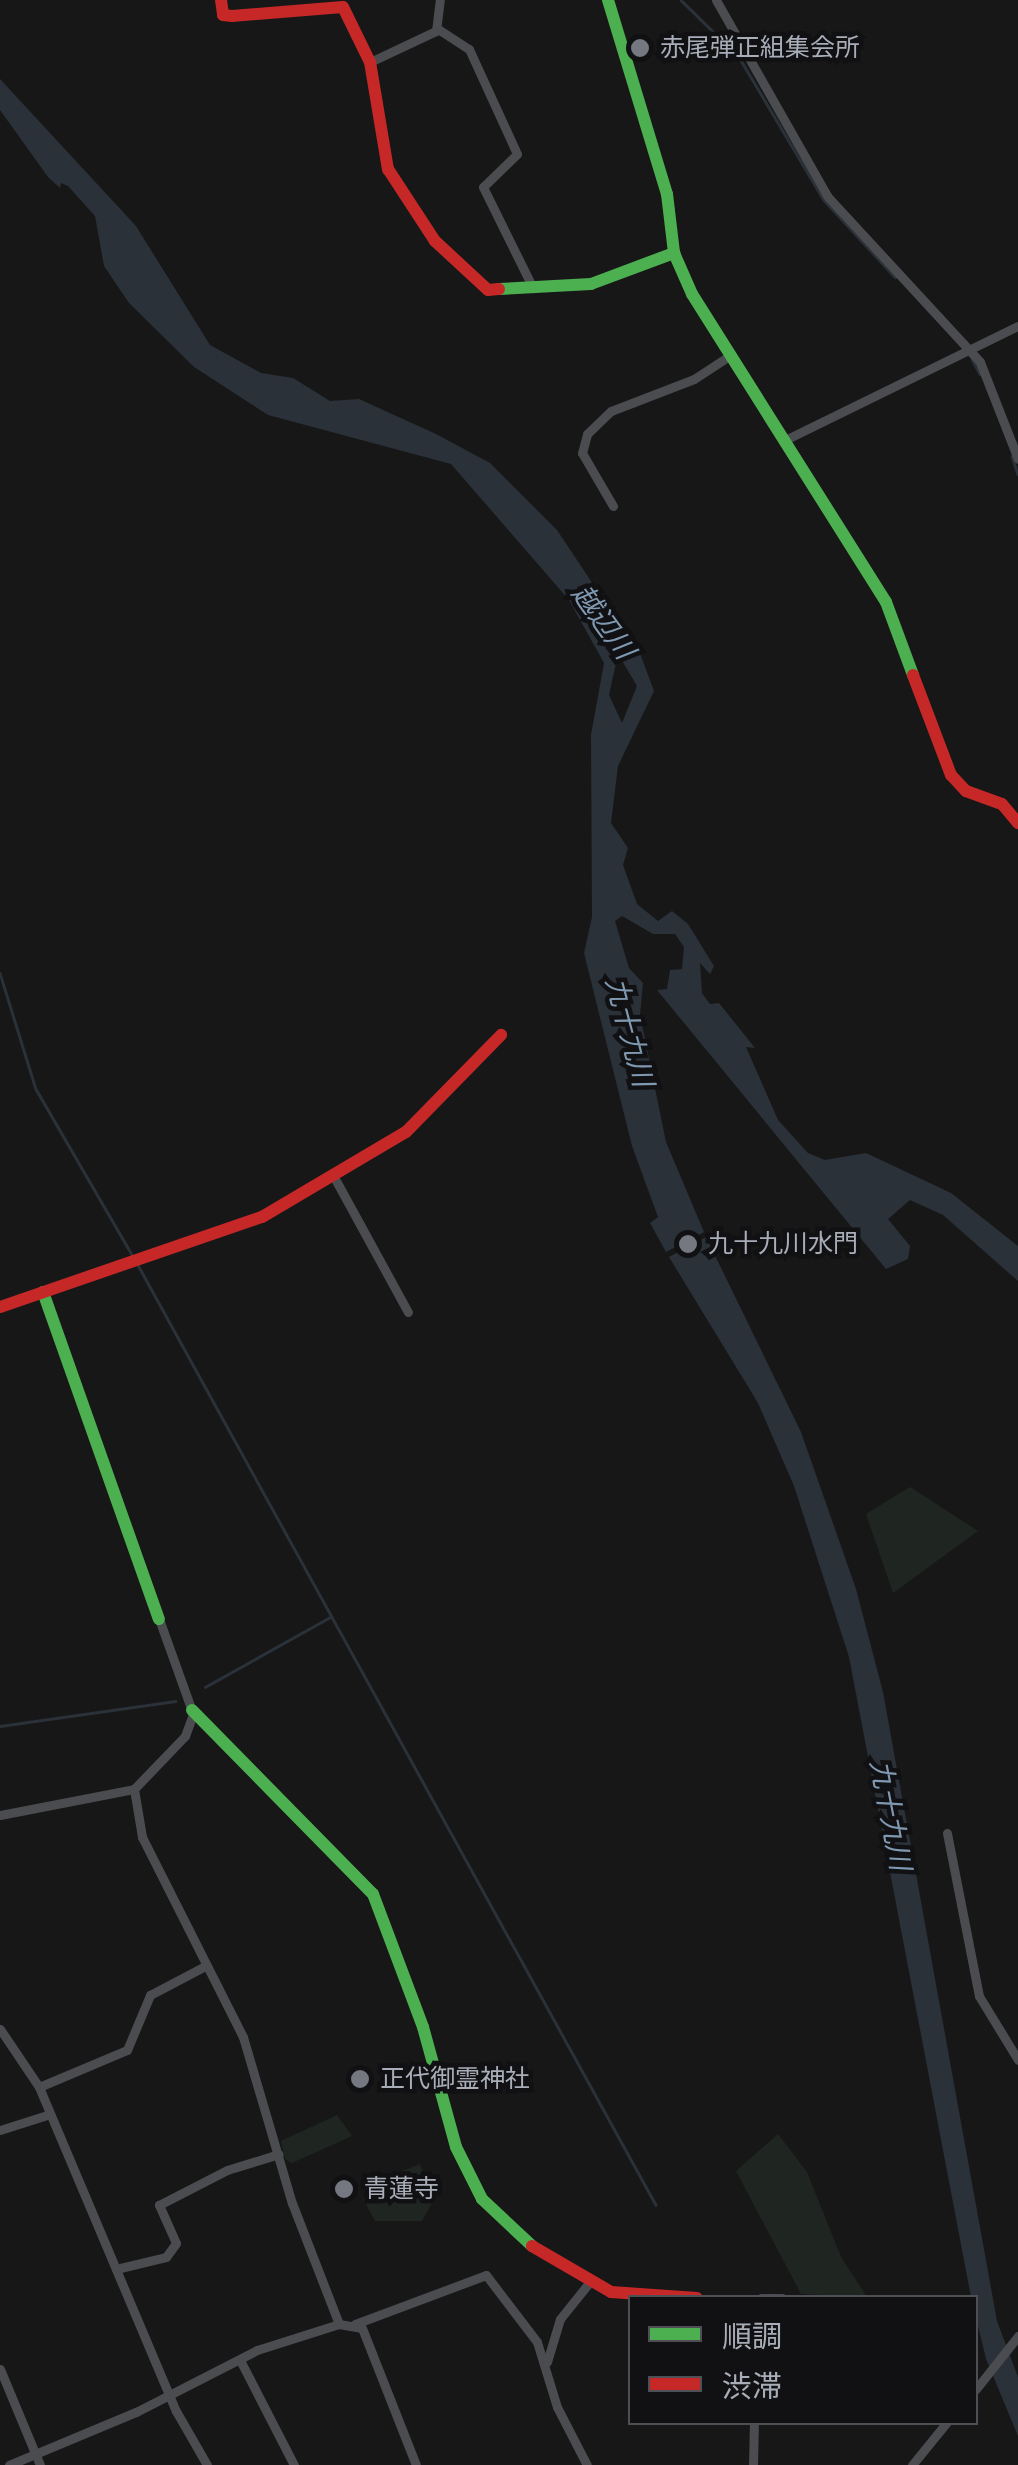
<!DOCTYPE html>
<html>
<head>
<meta charset="utf-8">
<style>
  body { margin:0 }
  #map { position:relative; width:1018px; height:2465px; overflow:hidden; background:#171717; font-family:"Varela Round","Noto Sans JP",sans-serif }
  div>[style] { position:absolute }
  [style*='--x'] { left:calc(var(--x)*1px); top:calc(var(--y)*1px); width:calc(var(--w)*1px); rotate:calc(var(--a)*1deg) }
  .green>* { inset:0; background:#1f2621 }
  .water>* { inset:0; background:#2a3139 }
  .stream>* { height:2.5px; margin:-1.25px; padding:0 1.25px; transform-origin:1.25px; border-radius:1.25px; background:#2a3139 }
  .street>* { height:9px; margin:-4.5px; padding:0 4.5px; transform-origin:4.5px; border-radius:4.5px; background:#4b4c50 }
  .fast>* { height:12px; margin:-6px; padding:0 6px; transform-origin:6px; border-radius:6px; background:#4caf50 }
  .jam>* { height:12px; margin:-6px; padding:0 6px; transform-origin:6px; border-radius:6px; background:#c62828 }
  .dots>* { width:28px; height:28px; translate:-50% -50%; box-sizing:border-box; border:5px solid #111113; border-radius:50% }
  span { translate:-50% -50%; white-space:nowrap; text-align:center; line-height:1.15; -webkit-text-stroke:9px #111113; paint-order:stroke }
  .poi-label { font-size:25px; color:#a8adb8 }
  .left { translate:0 -50%; text-align:left }
  .water-label { font-size:28px; color:#8099b2; font-style:italic }
  .legend { position:absolute; left:628px; top:2295px; width:350px; height:130px; box-sizing:border-box; background:#111113; border:2px solid #4d4f55; margin:0; padding:12px 18px; list-style:none; font-size:30px; color:#a8adb8 }
  .legend li { display:flex; align-items:center; gap:20px; height:50px }
  .legend b { width:50px; border:2px solid #4d4f55 }
</style>
</head>
<body>
<div id="map">
  <div class="green">
    <div style="clip-path:polygon(910px 1487px,978px 1531px,893px 1593px,866px 1514px)"></div>
    <div style="clip-path:polygon(337px 2115px,352px 2136px,292px 2163px,285px 2159px,281px 2141px)"></div>
    <div style="clip-path:polygon(778px 2134px,807px 2172px,841px 2257px,867px 2297px,801px 2294px,736px 2171px)"></div>
    <div style="clip-path:polygon(420px 2164px,433px 2201px,422px 2221px,375px 2221px,363px 2199px,386px 2190px,383px 2179px)"></div>
  </div>
  <div class="water">
    <div style="clip-path:polygon(evenodd,0 79px,136px 226px,210px 345px,261px 373px,293px 378px,330px 401px,359px 399px,436px 434px,490px 463px,557px 530px,641px 656px,654px 691px,618px 766px,611px 823px,628px 848px,623px 865px,637px 904px,658px 921px,672px 911px,688px 924px,714px 966px,710px 974px,700px 963px,702px 993px,710px 1004px,719px 1003px,755px 1048px,746px 1047px,778px 1120px,808px 1153px,825px 1160px,866px 1153px,951px 1193px,1018px 1246px,1018px 1281px,943px 1215px,910px 1200px,888px 1219px,910px 1246px,908px 1259px,886px 1269px,657px 990px,667px 989px,670px 970px,682px 969px,684px 947px,675px 934px,653px 934px,622px 916px,615px 921px,629px 968px,643px 983px,640px 1015px,666px 1142px,704px 1232px,666px 1252px,650px 1223px,658px 1217px,632px 1146px,584px 953px,592px 917px,591px 735px,604px 663px,569px 600px,451px 464px,268px 415px,194px 367px,129px 303px,104px 266px,95px 216px,68px 186px,61px 183px,60px 188px,48px 177px,0 110px,0 79px,618px 654px,637px 686px,622px 723px,609px 695px,618px 654px)"></div>
    <div style="clip-path:polygon(706px 1237px,801px 1432px,856px 1589px,883px 1692px,997px 2321px,1018px 2377px,1018px 2436px,986px 2359px,971px 2297px,849px 1657px,794px 1486px,758px 1403px,669px 1257px)"></div>
  </div>
  <div class="stream">
    <div style="--x:681;--y:0;--w:81;--a:44.5"></div>
    <div style="--x:739;--y:57;--w:166;--a:59.3"></div>
    <div style="--x:824;--y:200;--w:105;--a:47.3"></div>
    <div style="--x:972;--y:359;--w:17;--a:62"></div>
    <div style="--x:1012;--y:456;--w:19;--a:72"></div>
    <div style="--x:0;--y:973;--w:121;--a:72.8"></div>
    <div style="--x:36;--y:1089;--w:195;--a:59.9"></div>
    <div style="--x:138;--y:1265;--w:1073;--a:61.14"></div>
    <div style="--x:205;--y:1687;--w:143;--a:-29.2"></div>
    <div style="--x:0;--y:1726;--w:177;--a:-8.1"></div>
  </div>
  <div class="street">
    <div style="--x:716;--y:0;--w:227;--a:60.4"></div>
    <div style="--x:828;--y:197;--w:224;--a:47.3"></div>
    <div style="--x:980;--y:362;--w:104;--a:68.6"></div>
    <div style="--x:438;--y:29;--w:37;--a:33"></div>
    <div style="--x:469;--y:49;--w:115;--a:65.4"></div>
    <div style="--x:517;--y:154;--w:47;--a:135.9"></div>
    <div style="--x:483;--y:187;--w:113;--a:63.7"></div>
    <div style="--x:370;--y:62;--w:73;--a:-25.2"></div>
    <div style="--x:436;--y:31;--w:31;--a:-83"></div>
    <div style="--x:785;--y:440;--w:259;--a:-26.1"></div>
    <div style="--x:613;--y:506;--w:61;--a:-120.3"></div>
    <div style="--x:582;--y:453;--w:20;--a:-75"></div>
    <div style="--x:587;--y:434;--w:33;--a:-44"></div>
    <div style="--x:611;--y:411;--w:89;--a:-21.1"></div>
    <div style="--x:694;--y:379;--w:42;--a:-33.3"></div>
    <div style="--x:334;--y:1177;--w:154;--a:61.3"></div>
    <div style="--x:159;--y:1619;--w:101;--a:70.3"></div>
    <div style="--x:193;--y:1714;--w:23;--a:110"></div>
    <div style="--x:185;--y:1736;--w:74;--a:133.9"></div>
    <div style="--x:134;--y:1789;--w:49;--a:80.5"></div>
    <div style="--x:142;--y:1837;--w:224;--a:63.2"></div>
    <div style="--x:243;--y:2037;--w:173;--a:73.6"></div>
    <div style="--x:292;--y:2203;--w:130;--a:68.8"></div>
    <div style="--x:0;--y:1815;--w:136;--a:-11"></div>
    <div style="--x:947;--y:1833;--w:166;--a:78.9"></div>
    <div style="--x:979;--y:1996;--w:75;--a:58.6"></div>
    <div style="--x:0;--y:2029;--w:70;--a:56.1"></div>
    <div style="--x:39;--y:2087;--w:352;--a:67.1"></div>
    <div style="--x:176;--y:2411;--w:62;--a:60.1"></div>
    <div style="--x:39;--y:2087;--w:95;--a:-22.8"></div>
    <div style="--x:127;--y:2050;--w:60;--a:-67.3"></div>
    <div style="--x:150;--y:1995;--w:64;--a:-27.8"></div>
    <div style="--x:0;--y:2130;--w:52;--a:-17.7"></div>
    <div style="--x:116;--y:2269;--w:51;--a:-13.5"></div>
    <div style="--x:166;--y:2257;--w:17;--a:-54"></div>
    <div style="--x:176;--y:2243;--w:42;--a:-114.1"></div>
    <div style="--x:159;--y:2205;--w:76;--a:-27.2"></div>
    <div style="--x:227;--y:2170;--w:54;--a:-17.1"></div>
    <div style="--x:761;--y:2298;--w:21;--a:0"></div>
    <div style="--x:355;--y:2324;--w:140;--a:-20.5"></div>
    <div style="--x:486;--y:2275;--w:84;--a:52.7"></div>
    <div style="--x:537;--y:2342;--w:68;--a:72.9"></div>
    <div style="--x:557;--y:2407;--w:65;--a:62.7"></div>
    <div style="--x:241;--y:2362;--w:116;--a:62.8"></div>
    <div style="--x:547;--y:2362;--w:45;--a:-73.2"></div>
    <div style="--x:560;--y:2319;--w:45;--a:-51.3"></div>
    <div style="--x:0;--y:2369;--w:104;--a:67.4"></div>
    <div style="--x:976;--y:2389;--w:68;--a:-51.6"></div>
    <div style="--x:9;--y:2465;--w:138;--a:-22.7"></div>
    <div style="--x:136;--y:2412;--w:136;--a:-27.1"></div>
    <div style="--x:257;--y:2350;--w:86;--a:-17.6"></div>
    <div style="--x:339;--y:2324;--w:23;--a:10"></div>
    <div style="--x:362;--y:2328;--w:147;--a:68.5"></div>
    <div style="--x:753;--y:2465;--w:43;--a:-88.7"></div>
    <div style="--x:912;--y:2465;--w:55;--a:-50.9"></div>
  </div>
  <div class="fast">
    <div style="--x:608;--y:0;--w:203;--a:73.1"></div>
    <div style="--x:667;--y:194;--w:59;--a:83.2"></div>
    <div style="--x:674;--y:253;--w:45;--a:66.3"></div>
    <div style="--x:692;--y:294;--w:364;--a:57.8"></div>
    <div style="--x:886;--y:602;--w:78;--a:69.7"></div>
    <div style="--x:499;--y:289;--w:92;--a:-3.1"></div>
    <div style="--x:591;--y:284;--w:89;--a:-20.5"></div>
    <div style="--x:43;--y:1292;--w:347;--a:70.5"></div>
    <div style="--x:192;--y:1710;--w:258;--a:45.5"></div>
    <div style="--x:373;--y:1894;--w:142;--a:69.4"></div>
    <div style="--x:423;--y:2027;--w:124;--a:74.6"></div>
    <div style="--x:456;--y:2147;--w:58;--a:63.4"></div>
    <div style="--x:482;--y:2199;--w:69;--a:43.2"></div>
  </div>
  <div class="jam">
    <div style="--x:221;--y:0;--w:15;--a:82"></div>
    <div style="--x:223;--y:15;--w:9;--a:6"></div>
    <div style="--x:232;--y:16;--w:111;--a:-4.6"></div>
    <div style="--x:343;--y:7;--w:61;--a:63.9"></div>
    <div style="--x:370;--y:62;--w:109;--a:80.5"></div>
    <div style="--x:388;--y:169;--w:86;--a:56.9"></div>
    <div style="--x:435;--y:241;--w:72;--a:42.8"></div>
    <div style="--x:488;--y:290;--w:11;--a:-5"></div>
    <div style="--x:913;--y:675;--w:107;--a:69.2"></div>
    <div style="--x:951;--y:775;--w:22;--a:47"></div>
    <div style="--x:966;--y:791;--w:38;--a:20"></div>
    <div style="--x:1002;--y:804;--w:25;--a:50"></div>
    <div style="--x:0;--y:1307;--w:277;--a:-19"></div>
    <div style="--x:262;--y:1217;--w:167;--a:-30.6"></div>
    <div style="--x:406;--y:1132;--w:136;--a:-45.6"></div>
    <div style="--x:532;--y:2246;--w:91;--a:30.2"></div>
    <div style="--x:611;--y:2292;--w:86;--a:4"></div>
  </div>
  <div class="dots">
    <div style="left:640px;top:48px;background:#757880"></div>
    <div style="left:688px;top:1244px;background:#757880"></div>
    <div style="left:360px;top:2079px;background:#757880"></div>
    <div style="left:344px;top:2189px;background:#757880"></div>
  </div>
  <div class="poi-label">
    <span class="left" style="left:660px;top:48px">赤尾弾正組集会所</span>
    <span class="left" style="left:708px;top:1244px">九十九川水門</span>
    <span class="left" style="left:380px;top:2079px">正代御霊神社</span>
    <span class="left" style="left:364px;top:2189px">青蓮寺</span>
  </div>
  <div class="water-label">
    <span style="left:603px;top:622px;rotate:54deg">越辺川</span>
    <span style="left:629px;top:1032px;rotate:75deg">九十九川</span>
    <span style="left:890px;top:1815px;rotate:79deg">九十九川</span>
  </div>
  <ul class="legend">
  <li><b style="height:12px;background:#4caf50"></b>順調</li>
  <li><b style="height:12px;background:#c62828"></b>渋滞</li>
  </ul>
</div>
</body>
</html>
